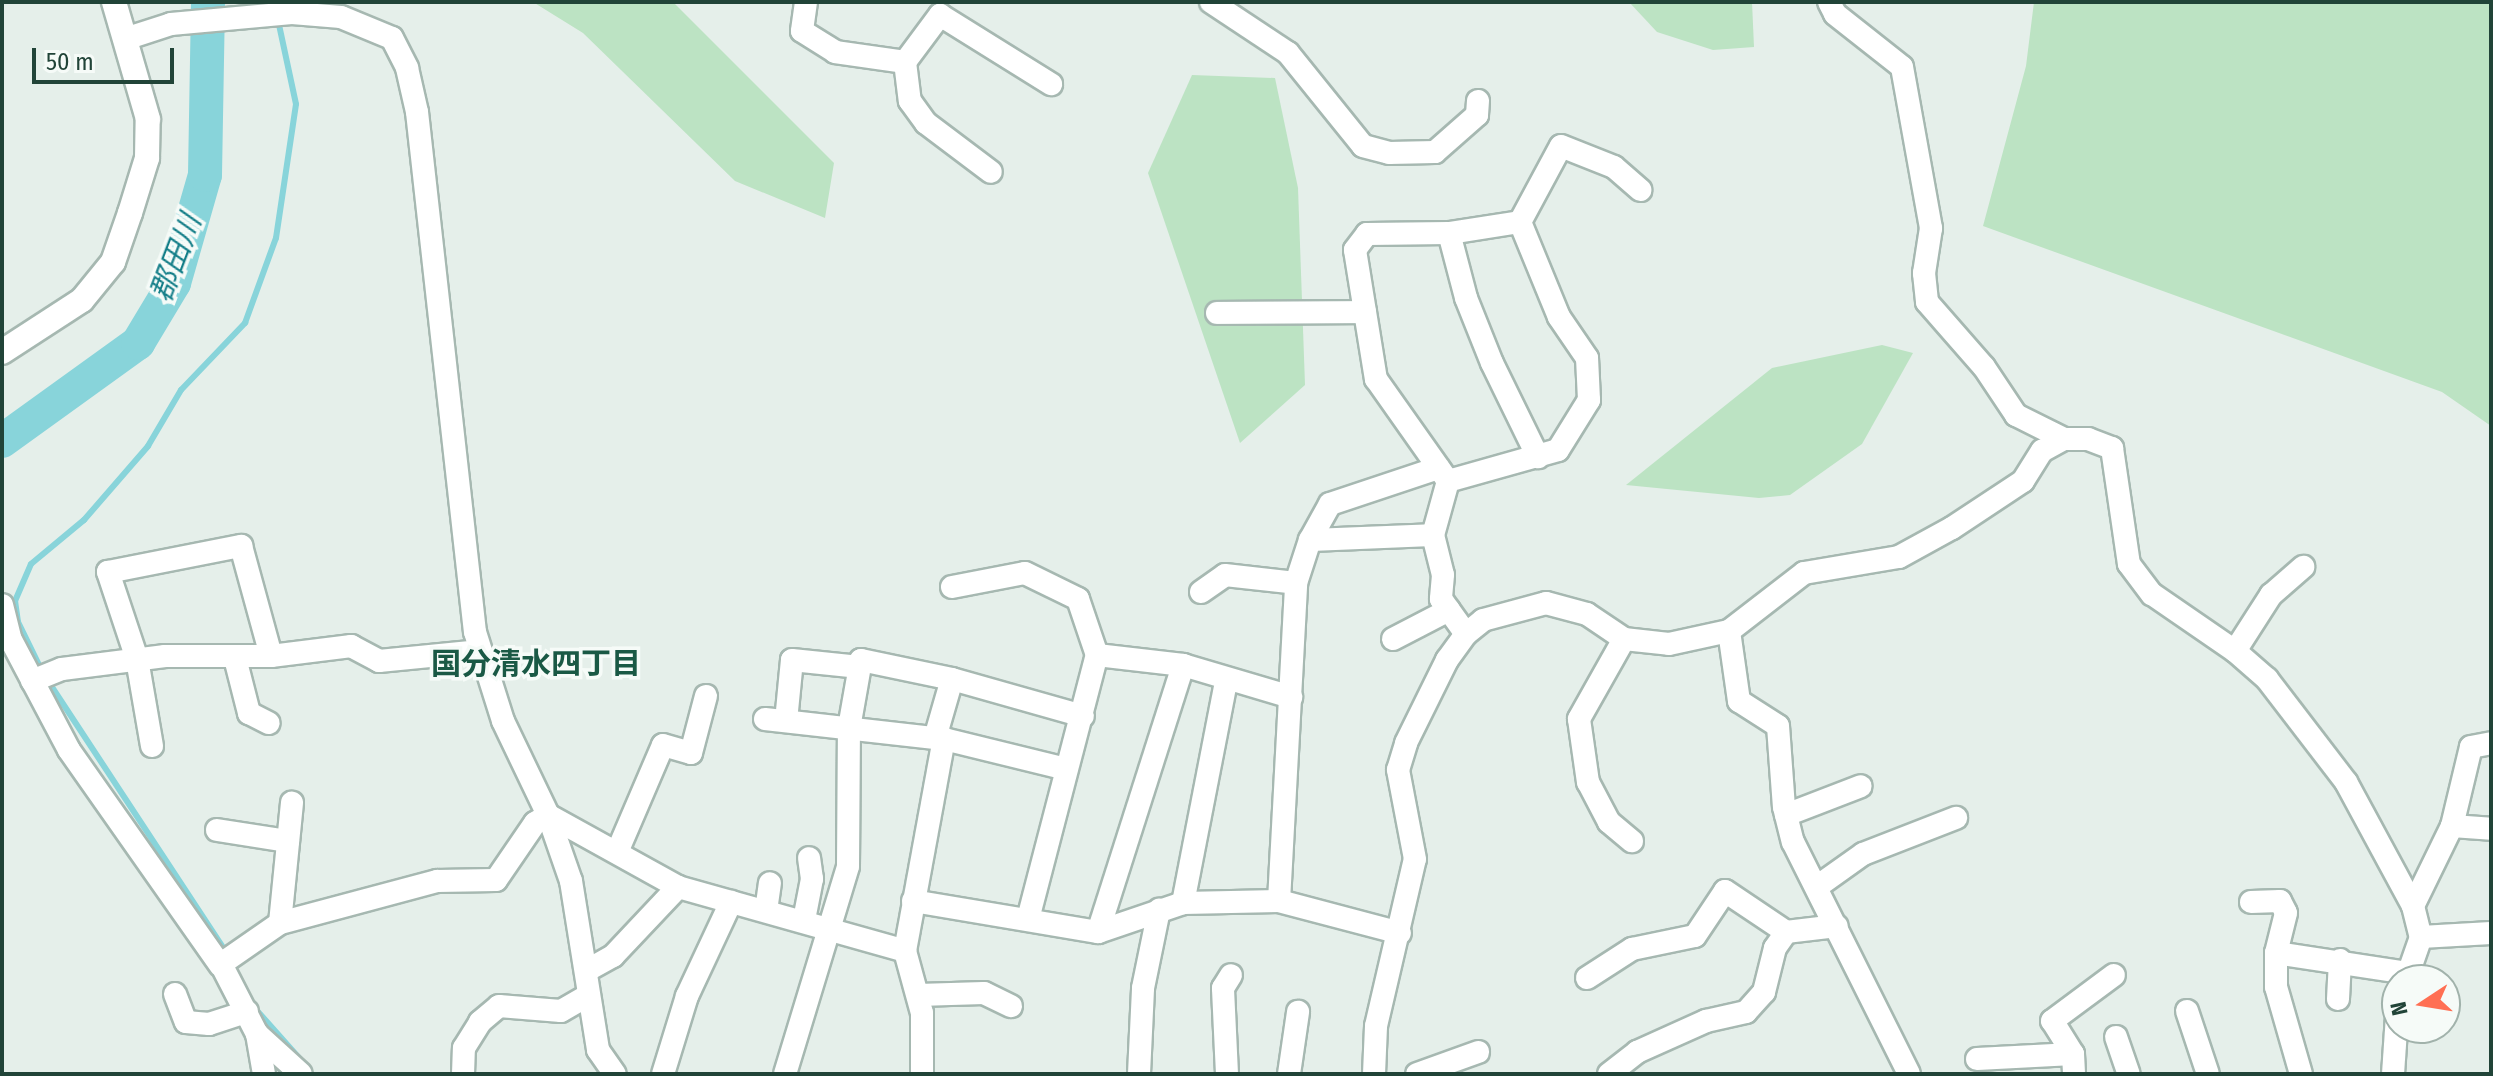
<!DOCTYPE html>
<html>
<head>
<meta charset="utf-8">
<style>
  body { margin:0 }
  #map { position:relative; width:2493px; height:1076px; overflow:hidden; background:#e5efea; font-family:"Fira Sans Condensed","Noto Sans JP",sans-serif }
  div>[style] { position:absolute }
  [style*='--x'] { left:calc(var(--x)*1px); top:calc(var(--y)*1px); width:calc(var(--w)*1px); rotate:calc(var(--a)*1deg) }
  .green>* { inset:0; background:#bce3c3 }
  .stream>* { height:6px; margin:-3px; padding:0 3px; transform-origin:3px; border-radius:3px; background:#88d4da }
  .river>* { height:34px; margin:-17px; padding:0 17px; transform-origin:17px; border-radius:17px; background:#88d4da }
  .roads { filter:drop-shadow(2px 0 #a6b8b1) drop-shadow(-2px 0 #a6b8b1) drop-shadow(0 2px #a6b8b1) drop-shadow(0 -2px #a6b8b1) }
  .street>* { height:22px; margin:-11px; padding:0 11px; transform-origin:11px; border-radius:11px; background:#fff }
  .secondary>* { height:24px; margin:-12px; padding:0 12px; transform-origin:12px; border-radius:12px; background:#fff }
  span { translate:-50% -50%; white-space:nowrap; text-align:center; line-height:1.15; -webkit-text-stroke:7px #f6fbf8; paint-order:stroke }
  .water-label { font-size:30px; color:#147e88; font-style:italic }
  .neighbourhood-label { font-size:30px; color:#1a5945; font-weight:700 }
  .frame { position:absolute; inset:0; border:4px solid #214438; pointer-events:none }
  .north { position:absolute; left:2381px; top:964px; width:80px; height:80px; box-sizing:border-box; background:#f6fbf8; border:2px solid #a1b2ab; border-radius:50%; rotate:258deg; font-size:22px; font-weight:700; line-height:32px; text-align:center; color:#214438 }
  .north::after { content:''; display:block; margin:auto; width:28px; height:36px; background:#ff6f53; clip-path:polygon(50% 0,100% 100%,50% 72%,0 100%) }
  .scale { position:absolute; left:32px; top:48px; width:142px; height:36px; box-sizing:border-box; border:4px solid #214438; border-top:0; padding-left:10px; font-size:24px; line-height:28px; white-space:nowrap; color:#214438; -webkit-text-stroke:6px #f6fbf8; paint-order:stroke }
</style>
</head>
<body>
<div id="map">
  <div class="green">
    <div style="clip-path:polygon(533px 2px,673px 2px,834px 163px,825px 218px,735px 181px,583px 33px)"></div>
    <div style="clip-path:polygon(1629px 2px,1752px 2px,1754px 47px,1713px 50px,1657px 32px)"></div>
    <div style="clip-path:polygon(2034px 2px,2491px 2px,2491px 426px,2442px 392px,1983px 226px,2026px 66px)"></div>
    <div style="clip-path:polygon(1192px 75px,1275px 78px,1298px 188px,1305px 385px,1240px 443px,1148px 173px)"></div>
    <div style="clip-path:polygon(1882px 345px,1913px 353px,1862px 444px,1790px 495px,1759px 498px,1626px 485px,1772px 368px)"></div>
  </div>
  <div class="stream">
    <div style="--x:42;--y:671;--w:55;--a:-116.1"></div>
    <div style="--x:18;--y:622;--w:21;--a:-98"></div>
    <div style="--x:15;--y:601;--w:40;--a:-66.6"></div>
    <div style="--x:31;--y:564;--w:69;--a:-39.7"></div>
    <div style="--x:84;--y:520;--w:98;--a:-49.1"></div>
    <div style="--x:148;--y:446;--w:65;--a:-59.5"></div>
    <div style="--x:181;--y:390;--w:93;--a:-46.3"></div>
    <div style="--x:245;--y:323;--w:90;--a:-70"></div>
    <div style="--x:276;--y:238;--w:135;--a:-81.5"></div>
    <div style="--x:296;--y:104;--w:86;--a:-102.1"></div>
    <div style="--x:48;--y:681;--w:328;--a:56.7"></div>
    <div style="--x:252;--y:1005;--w:72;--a:48.4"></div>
  </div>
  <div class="river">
    <div style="--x:2;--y:441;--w:168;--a:-35.8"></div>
    <div style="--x:138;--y:343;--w:70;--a:-59"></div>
    <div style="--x:174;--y:283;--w:112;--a:-74"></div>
    <div style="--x:205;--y:175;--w:173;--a:-89"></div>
  </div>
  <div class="roads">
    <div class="street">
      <div style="--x:806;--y:2;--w:29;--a:98"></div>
      <div style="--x:802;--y:31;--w:39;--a:32"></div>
      <div style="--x:835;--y:52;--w:71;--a:8.1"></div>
      <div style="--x:905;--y:62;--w:59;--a:-53.3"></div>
      <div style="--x:940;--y:15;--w:131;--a:31.9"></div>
      <div style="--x:1211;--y:2;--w:92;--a:33.5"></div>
      <div style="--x:1288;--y:53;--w:119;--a:51.1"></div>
      <div style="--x:1363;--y:146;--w:27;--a:15"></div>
      <div style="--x:1389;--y:153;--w:46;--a:-1.2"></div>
      <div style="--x:1435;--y:152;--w:56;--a:-41.4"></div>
      <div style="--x:1477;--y:115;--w:14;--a:-86"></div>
      <div style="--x:1829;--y:2;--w:13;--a:63"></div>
      <div style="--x:1835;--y:14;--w:85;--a:38.3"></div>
      <div style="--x:1902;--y:67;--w:164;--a:79.8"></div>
      <div style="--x:1931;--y:228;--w:46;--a:98.8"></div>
      <div style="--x:1924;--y:273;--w:29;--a:84"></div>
      <div style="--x:1927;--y:302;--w:86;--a:48.8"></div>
      <div style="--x:1984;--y:367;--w:58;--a:56.3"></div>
      <div style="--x:2016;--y:415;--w:54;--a:26.6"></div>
      <div style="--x:128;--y:38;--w:45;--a:-18"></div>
      <div style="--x:171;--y:24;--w:121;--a:-5.2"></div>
      <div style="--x:292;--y:13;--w:49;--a:4.7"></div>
      <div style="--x:341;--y:17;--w:55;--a:22.4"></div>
      <div style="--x:392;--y:38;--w:34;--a:63"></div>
      <div style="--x:407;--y:68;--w:45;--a:77.2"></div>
      <div style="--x:417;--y:112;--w:523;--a:83.64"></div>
      <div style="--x:475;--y:632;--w:93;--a:72.5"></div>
      <div style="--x:503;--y:721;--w:104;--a:64.4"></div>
      <div style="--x:548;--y:815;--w:70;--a:70.8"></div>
      <div style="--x:571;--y:881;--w:171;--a:80.9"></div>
      <div style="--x:598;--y:1050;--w:29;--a:55"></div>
      <div style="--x:905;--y:62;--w:39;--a:83"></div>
      <div style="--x:910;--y:101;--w:27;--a:54"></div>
      <div style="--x:926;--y:123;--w:81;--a:37"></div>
      <div style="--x:1520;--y:222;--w:86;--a:-61.7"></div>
      <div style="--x:1561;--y:146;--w:57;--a:21.6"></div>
      <div style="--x:1614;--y:167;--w:35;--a:41"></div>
      <div style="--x:1449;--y:233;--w:67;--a:75.3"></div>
      <div style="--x:1466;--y:298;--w:70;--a:68.2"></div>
      <div style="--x:1492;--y:363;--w:105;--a:63.9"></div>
      <div style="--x:1217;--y:313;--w:148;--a:-0.4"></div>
      <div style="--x:1448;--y:481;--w:114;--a:-15.7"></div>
      <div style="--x:1558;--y:450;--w:59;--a:-58.2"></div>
      <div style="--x:1589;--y:400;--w:42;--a:-92.7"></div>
      <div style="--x:1587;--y:358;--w:50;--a:-124.3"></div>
      <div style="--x:1559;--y:317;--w:103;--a:-112.3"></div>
      <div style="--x:1520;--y:222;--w:72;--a:171.2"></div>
      <div style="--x:1449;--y:233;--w:82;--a:179.3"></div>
      <div style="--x:1367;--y:234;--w:20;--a:127"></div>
      <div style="--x:1355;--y:250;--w:131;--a:80.8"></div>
      <div style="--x:1376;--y:379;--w:125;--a:54.8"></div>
      <div style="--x:1448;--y:481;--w:56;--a:105.5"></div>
      <div style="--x:1433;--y:535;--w:41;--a:76"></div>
      <div style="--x:1443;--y:575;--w:24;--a:95"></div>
      <div style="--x:1441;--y:599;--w:43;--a:54.5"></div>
      <div style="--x:1310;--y:540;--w:123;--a:-2.3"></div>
      <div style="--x:952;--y:587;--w:74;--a:-10.9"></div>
      <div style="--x:1025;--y:573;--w:59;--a:26.1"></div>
      <div style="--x:1078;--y:599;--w:59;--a:71.3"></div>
      <div style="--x:1201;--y:592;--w:29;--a:-35"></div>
      <div style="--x:1225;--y:575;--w:71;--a:6.4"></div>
      <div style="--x:2;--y:605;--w:36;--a:76"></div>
      <div style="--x:11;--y:640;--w:124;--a:62.2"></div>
      <div style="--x:69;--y:750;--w:263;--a:54.9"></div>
      <div style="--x:1729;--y:631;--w:71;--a:81.9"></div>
      <div style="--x:1739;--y:701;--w:46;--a:32.7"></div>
      <div style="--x:1778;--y:726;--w:81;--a:85.8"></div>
      <div style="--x:1784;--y:807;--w:36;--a:76"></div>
      <div style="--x:1793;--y:842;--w:259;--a:63.4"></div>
      <div style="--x:1393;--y:639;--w:63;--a:-27.4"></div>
      <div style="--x:1624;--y:639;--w:92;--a:119.4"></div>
      <div style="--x:1579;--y:719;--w:64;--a:81.9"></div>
      <div style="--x:1588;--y:782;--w:45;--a:62.3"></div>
      <div style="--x:1609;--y:822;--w:30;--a:40"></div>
      <div style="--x:2235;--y:651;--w:67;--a:-57.3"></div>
      <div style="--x:2271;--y:595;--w:43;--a:-41.2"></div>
      <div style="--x:235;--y:658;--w:57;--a:75.7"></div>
      <div style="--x:249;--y:713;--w:22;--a:27"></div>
      <div style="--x:32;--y:681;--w:32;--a:-22"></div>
      <div style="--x:62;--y:669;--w:104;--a:-7.2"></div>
      <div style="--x:165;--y:656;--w:106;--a:0"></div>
      <div style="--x:271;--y:656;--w:81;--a:-7.1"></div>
      <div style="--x:351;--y:646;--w:32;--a:28"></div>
      <div style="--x:379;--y:661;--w:102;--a:-5.6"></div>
      <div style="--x:765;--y:719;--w:180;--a:6.4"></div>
      <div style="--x:786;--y:721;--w:61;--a:-84.4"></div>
      <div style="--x:792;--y:660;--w:68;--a:5.9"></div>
      <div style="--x:935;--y:738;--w:61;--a:-73.9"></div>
      <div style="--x:152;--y:746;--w:88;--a:-99.8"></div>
      <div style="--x:137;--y:659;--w:92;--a:-108.4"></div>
      <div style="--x:108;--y:572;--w:136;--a:-11.1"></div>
      <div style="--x:241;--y:546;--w:114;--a:74.7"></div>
      <div style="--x:548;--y:815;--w:149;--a:29"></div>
      <div style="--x:678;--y:887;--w:236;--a:15.7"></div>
      <div style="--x:905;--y:951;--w:64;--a:74.7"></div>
      <div style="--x:922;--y:1013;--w:61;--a:90"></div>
      <div style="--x:1786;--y:815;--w:80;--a:-21.1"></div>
      <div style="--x:2452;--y:826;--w:39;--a:4"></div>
      <div style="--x:217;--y:830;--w:72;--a:8.8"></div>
      <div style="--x:618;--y:850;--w:114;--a:-66.8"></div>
      <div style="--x:663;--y:745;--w:29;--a:16"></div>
      <div style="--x:691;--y:753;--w:59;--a:-75.3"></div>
      <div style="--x:1818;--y:886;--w:55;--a:-35.4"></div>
      <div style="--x:1863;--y:854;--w:100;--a:-21.2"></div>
      <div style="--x:913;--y:901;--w:188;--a:9.5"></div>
      <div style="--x:1098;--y:932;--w:90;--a:-18.8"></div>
      <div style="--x:1183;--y:903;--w:96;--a:-1.2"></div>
      <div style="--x:1279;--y:901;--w:125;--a:14.8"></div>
      <div style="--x:1279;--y:901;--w:318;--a:-86.9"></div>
      <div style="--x:1296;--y:583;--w:45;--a:-72"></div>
      <div style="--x:1310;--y:540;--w:41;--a:-60.9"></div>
      <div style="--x:1330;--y:504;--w:114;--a:-18.4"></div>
      <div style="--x:2251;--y:902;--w:29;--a:-2"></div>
      <div style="--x:2280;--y:901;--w:13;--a:63"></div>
      <div style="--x:2286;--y:913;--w:41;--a:104"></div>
      <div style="--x:1183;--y:903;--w:226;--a:-79"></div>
      <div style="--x:2413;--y:906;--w:89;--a:-64"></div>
      <div style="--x:2452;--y:826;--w:81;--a:-76.5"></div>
      <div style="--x:2471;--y:747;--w:20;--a:-11"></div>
      <div style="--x:766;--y:911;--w:28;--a:-82"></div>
      <div style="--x:1028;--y:919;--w:273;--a:-75.4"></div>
      <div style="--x:1097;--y:655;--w:87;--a:6.6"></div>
      <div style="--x:1183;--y:665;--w:113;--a:16.5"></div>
      <div style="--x:804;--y:920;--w:42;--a:-79"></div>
      <div style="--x:812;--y:879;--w:21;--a:-98"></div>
      <div style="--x:280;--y:923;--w:121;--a:-84.3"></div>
      <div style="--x:1098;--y:932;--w:280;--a:-72.3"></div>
      <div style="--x:2421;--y:937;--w:70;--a:-3.3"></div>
      <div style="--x:905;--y:951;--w:216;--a:-79.6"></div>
      <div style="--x:944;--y:739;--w:126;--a:13.8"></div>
      <div style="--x:586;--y:971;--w:31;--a:-29"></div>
      <div style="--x:613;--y:956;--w:95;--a:-46.7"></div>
      <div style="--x:1587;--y:978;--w:54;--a:-32.8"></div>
      <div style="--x:1632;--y:949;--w:64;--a:-11.7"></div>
      <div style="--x:1695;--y:936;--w:54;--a:-56.3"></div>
      <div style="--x:1725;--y:891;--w:73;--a:33.9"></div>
      <div style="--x:175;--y:994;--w:30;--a:69"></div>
      <div style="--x:186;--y:1022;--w:23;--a:5"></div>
      <div style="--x:209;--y:1024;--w:40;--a:-18"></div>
      <div style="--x:918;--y:995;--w:66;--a:-1.7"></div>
      <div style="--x:984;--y:993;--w:30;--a:26"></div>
      <div style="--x:2338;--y:999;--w:39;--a:-87"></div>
      <div style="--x:2187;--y:1011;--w:66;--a:71.6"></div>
      <div style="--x:257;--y:1034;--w:59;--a:42.3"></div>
      <div style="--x:2116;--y:1037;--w:39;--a:71"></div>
      <div style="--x:2073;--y:1054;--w:39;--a:-122"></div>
      <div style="--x:2052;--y:1021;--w:77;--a:-36.6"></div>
      <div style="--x:1977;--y:1059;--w:96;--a:-3"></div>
      <div style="--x:2073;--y:1054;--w:20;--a:87"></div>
      <div style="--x:264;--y:1074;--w:41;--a:-99.9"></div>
      <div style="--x:257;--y:1034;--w:79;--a:-117.2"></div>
      <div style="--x:221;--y:964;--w:72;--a:-34.8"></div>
      <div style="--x:280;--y:923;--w:163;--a:-15"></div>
      <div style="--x:437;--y:881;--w:59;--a:-1"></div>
      <div style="--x:496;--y:880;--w:69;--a:-55.6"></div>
      <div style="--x:535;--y:823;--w:15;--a:-32"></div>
      <div style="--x:463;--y:1074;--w:26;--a:-88"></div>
      <div style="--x:464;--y:1048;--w:31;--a:-58"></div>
      <div style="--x:480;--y:1022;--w:25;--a:-40"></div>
      <div style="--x:499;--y:1006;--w:62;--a:4.6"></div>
      <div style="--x:561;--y:1011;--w:32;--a:-30"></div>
      <div style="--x:663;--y:1074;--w:82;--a:-72.9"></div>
      <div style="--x:687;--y:996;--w:104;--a:-64.9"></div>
      <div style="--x:785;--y:1074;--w:217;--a:-73.1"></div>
      <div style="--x:848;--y:866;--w:138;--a:-89.6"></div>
      <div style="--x:849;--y:728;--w:69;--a:-80"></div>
      <div style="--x:861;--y:660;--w:93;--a:11.8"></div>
      <div style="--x:952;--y:679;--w:136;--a:15.8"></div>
      <div style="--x:1139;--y:1074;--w:86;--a:-87.3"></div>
      <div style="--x:1143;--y:988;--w:80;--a:-78.4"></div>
      <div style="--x:1227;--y:1074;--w:86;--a:-92.7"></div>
      <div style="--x:1223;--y:988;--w:15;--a:-58"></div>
      <div style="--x:1289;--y:1074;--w:63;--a:-81.7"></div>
      <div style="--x:1374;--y:1074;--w:48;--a:-87.6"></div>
      <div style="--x:1376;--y:1026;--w:171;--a:-76.9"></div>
      <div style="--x:1415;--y:859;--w:91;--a:-100.8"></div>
      <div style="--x:1398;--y:770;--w:28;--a:-73"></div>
      <div style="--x:1406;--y:743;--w:93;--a:-63.7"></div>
      <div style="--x:1447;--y:660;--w:32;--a:-54"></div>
      <div style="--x:1466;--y:634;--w:22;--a:-39"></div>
      <div style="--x:1483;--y:620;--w:65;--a:-15.1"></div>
      <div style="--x:1546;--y:603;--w:42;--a:15"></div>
      <div style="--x:1587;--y:614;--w:45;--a:34"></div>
      <div style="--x:1624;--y:639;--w:45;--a:6.3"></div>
      <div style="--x:1669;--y:644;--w:61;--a:-12.2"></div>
      <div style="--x:1729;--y:631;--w:95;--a:-37.7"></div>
      <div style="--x:1804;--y:573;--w:96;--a:-9.6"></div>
      <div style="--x:1899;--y:557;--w:60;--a:-28.7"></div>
      <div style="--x:1952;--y:528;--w:85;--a:-33.5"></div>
      <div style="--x:2023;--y:481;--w:36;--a:-58"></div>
      <div style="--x:2042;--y:451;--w:25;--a:-29"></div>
      <div style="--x:2064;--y:439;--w:24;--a:0"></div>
      <div style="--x:2088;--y:439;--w:26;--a:21"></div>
      <div style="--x:2112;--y:448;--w:117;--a:81.7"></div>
      <div style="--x:2129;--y:564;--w:38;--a:53"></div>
      <div style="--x:2152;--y:594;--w:101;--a:34.5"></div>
      <div style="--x:2235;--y:651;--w:43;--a:41.2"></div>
      <div style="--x:2267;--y:679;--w:130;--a:52.5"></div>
      <div style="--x:2346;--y:782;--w:141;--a:61.6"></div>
      <div style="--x:2413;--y:906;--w:32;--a:76"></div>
      <div style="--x:2421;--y:937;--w:46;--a:109.2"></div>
      <div style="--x:1417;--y:1074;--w:65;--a:-19.8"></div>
      <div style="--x:1609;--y:1074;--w:36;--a:-38"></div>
      <div style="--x:1637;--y:1052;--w:76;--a:-24.2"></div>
      <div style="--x:1706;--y:1021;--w:41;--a:-12.7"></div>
      <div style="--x:1746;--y:1012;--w:27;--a:-48"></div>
      <div style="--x:1764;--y:992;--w:45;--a:-76"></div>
      <div style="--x:1775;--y:948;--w:19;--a:-55"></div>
      <div style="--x:1786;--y:932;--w:51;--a:-6.7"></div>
      <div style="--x:2301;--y:1074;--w:91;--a:-106"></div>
      <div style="--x:2276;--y:987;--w:34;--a:-90"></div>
      <div style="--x:2276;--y:953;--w:134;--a:8.6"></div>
      <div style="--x:2393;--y:1074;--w:58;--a:-86.1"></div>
    </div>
    <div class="secondary">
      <div style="--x:2;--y:352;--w:95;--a:-33"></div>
      <div style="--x:82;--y:300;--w:49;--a:-50.8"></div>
      <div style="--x:113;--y:262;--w:52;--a:-70.9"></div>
      <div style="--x:130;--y:213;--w:58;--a:-72.8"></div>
      <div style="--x:147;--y:158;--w:39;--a:-89"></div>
      <div style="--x:148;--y:119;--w:122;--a:-106.2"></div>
    </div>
  </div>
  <div class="water-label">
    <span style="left:176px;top:258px;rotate:-69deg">郡田川</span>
  </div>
  <div class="neighbourhood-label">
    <span style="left:536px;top:664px">国分清水四丁目</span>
  </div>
  <div class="frame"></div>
  <div class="north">N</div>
  <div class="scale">50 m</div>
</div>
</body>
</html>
